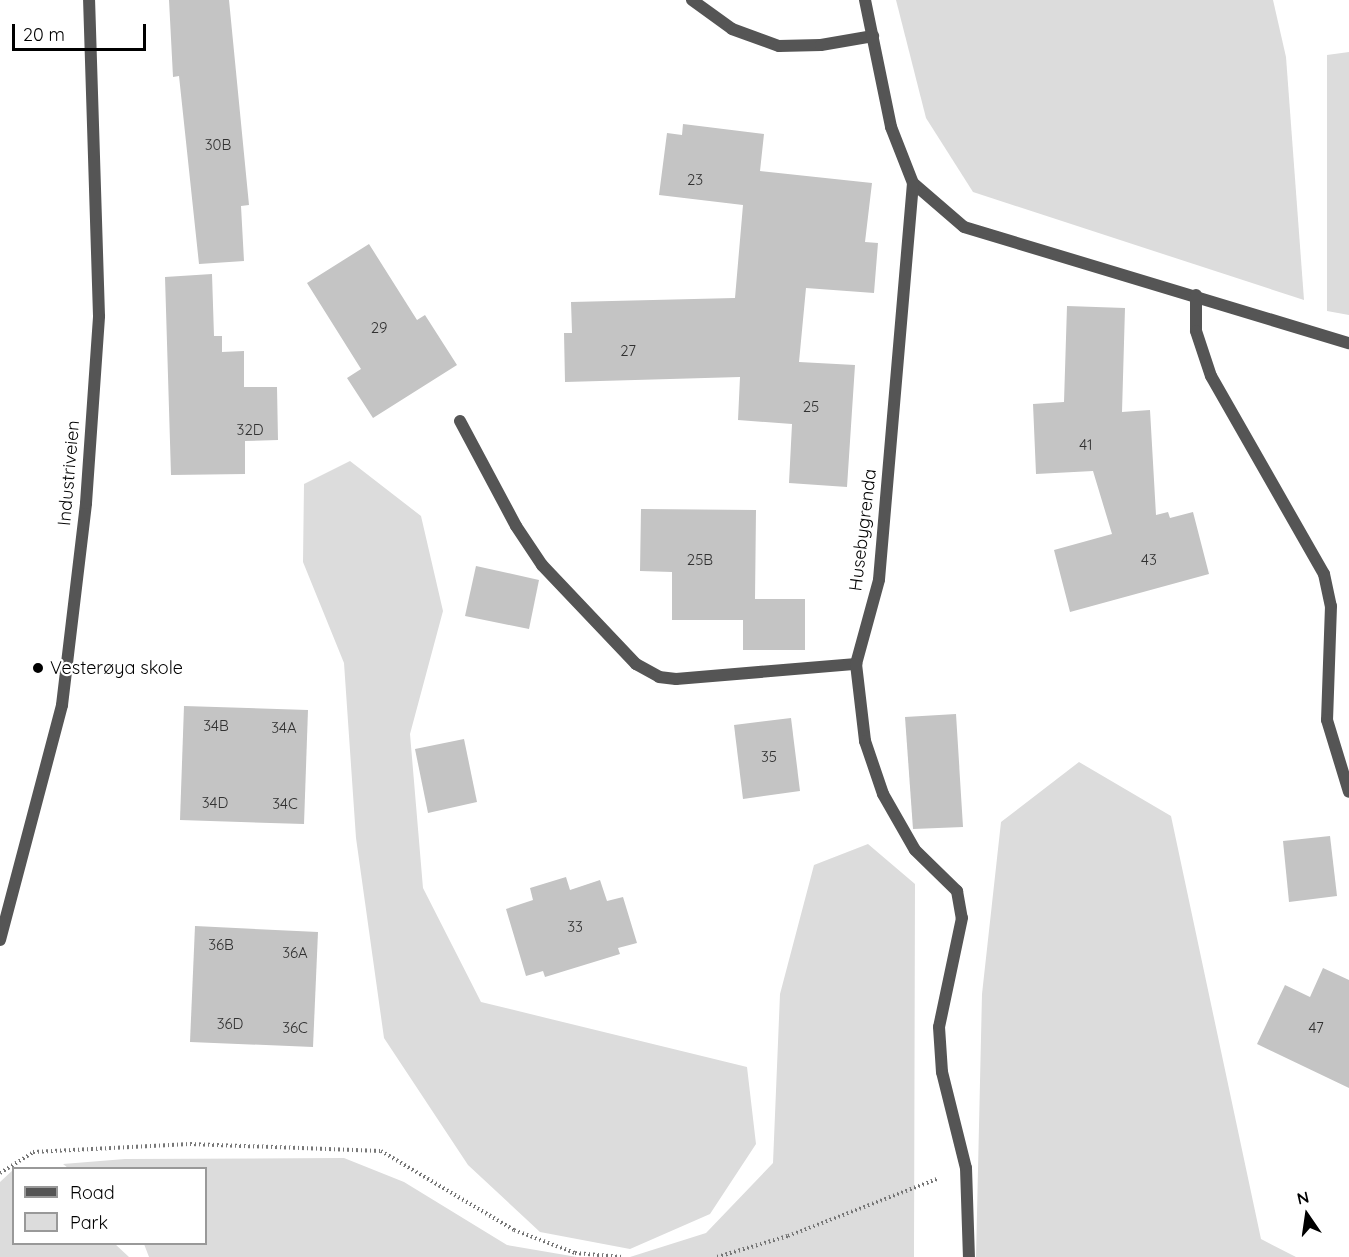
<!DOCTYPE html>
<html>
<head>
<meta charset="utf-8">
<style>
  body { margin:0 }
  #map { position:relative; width:1349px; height:1257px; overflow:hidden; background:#fff; font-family:Quicksand,sans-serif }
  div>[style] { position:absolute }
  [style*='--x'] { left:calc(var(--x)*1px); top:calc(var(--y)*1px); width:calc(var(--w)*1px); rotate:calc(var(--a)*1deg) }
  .green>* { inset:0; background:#dcdcdc }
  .building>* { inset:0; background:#c4c4c4 }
  .path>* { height:4px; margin-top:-2px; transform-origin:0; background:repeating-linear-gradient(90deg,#777 0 1.5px,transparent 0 4.5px) }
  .lane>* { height:12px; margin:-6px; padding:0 6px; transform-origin:6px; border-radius:6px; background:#555 }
  .street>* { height:12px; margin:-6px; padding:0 6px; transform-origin:6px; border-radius:6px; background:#555 }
  .dots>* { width:16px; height:16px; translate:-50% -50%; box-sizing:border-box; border:3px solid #fff; border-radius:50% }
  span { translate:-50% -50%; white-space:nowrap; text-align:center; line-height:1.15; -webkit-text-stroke:4.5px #fff; paint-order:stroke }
  .number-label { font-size:15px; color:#313131 }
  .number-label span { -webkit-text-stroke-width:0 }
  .street-label { font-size:18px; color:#000 }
  .poi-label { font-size:18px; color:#000 }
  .left { translate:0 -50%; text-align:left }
  .legend { position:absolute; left:12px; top:1167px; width:195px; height:78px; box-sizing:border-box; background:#fff; border:2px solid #999; margin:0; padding:8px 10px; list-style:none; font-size:18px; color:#000 }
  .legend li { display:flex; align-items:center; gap:12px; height:30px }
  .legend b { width:30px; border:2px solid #999 }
  .north { position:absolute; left:1277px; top:1185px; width:60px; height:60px; -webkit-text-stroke:4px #fff; paint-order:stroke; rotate:347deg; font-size:16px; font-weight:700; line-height:24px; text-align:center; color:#000 }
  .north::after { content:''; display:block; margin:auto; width:21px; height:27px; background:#000; clip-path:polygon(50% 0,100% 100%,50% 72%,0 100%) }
  .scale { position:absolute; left:12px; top:24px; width:134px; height:27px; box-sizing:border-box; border:3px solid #000; border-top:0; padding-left:8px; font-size:18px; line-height:21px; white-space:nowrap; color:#000; -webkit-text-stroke:4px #fff; paint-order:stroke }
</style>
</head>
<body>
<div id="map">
  <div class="green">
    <div style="clip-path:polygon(896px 0,1273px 0,1286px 57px,1304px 300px,973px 192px,926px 118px)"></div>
    <div style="clip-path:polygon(1349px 52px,1349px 315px,1327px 311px,1327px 55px)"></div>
    <div style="clip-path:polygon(350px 461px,421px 516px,443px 611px,410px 734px,423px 888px,481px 1002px,747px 1067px,756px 1144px,710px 1214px,630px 1249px,540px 1232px,468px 1165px,384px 1038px,356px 838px,344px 663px,303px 562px,304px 484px)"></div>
    <div style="clip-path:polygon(1079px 762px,1171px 816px,1261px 1239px,1296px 1257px,976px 1257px,982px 994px,1001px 822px)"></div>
    <div style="clip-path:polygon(868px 844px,915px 884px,914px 1257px,630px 1257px,706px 1233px,773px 1163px,780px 994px,814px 865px)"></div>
    <div style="clip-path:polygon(344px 1158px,404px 1182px,507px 1245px,577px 1257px,149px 1257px,144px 1244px,206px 1244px,206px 1168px,68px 1168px,63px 1164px,125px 1159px)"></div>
    <div style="clip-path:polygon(14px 1169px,14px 1244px,115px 1244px,129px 1257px,0 1257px,0 1182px)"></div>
  </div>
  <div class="building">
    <div style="clip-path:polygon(169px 0,229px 0,249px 205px,241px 206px,244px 261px,199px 264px,179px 76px,173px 77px)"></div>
    <div style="clip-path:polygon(683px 124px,764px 134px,760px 171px,872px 183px,865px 242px,878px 243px,874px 293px,806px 288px,799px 362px,855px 365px,847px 487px,789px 483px,792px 424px,738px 420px,740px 377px,565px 382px,564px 333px,572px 333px,571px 302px,735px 298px,743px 205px,659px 195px,667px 133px,682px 135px)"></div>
    <div style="clip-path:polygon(369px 244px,417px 320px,425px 315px,457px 365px,373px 418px,347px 378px,361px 369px,307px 283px)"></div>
    <div style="clip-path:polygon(212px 274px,214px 336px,222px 336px,222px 352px,244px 351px,244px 387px,277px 387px,278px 440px,245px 441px,245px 474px,171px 475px,165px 277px)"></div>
    <div style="clip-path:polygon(1067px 306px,1125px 308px,1122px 412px,1150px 410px,1156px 515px,1168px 512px,1170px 518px,1193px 512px,1209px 574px,1070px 612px,1054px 550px,1112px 534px,1093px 471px,1036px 474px,1033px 404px,1064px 402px)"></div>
    <div style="clip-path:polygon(641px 509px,756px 510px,755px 599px,805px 599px,805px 650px,743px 650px,743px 620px,672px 620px,672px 572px,640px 571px)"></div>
    <div style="clip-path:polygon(476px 566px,539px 580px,529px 629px,465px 616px)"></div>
    <div style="clip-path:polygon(184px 706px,308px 710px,304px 824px,180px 820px)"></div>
    <div style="clip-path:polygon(956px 714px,963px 827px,913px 829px,905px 717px)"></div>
    <div style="clip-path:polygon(791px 718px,800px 791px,743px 799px,734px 725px)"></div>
    <div style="clip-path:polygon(464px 739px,477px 802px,428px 813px,415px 749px)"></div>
    <div style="clip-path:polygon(1330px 836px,1337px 896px,1289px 902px,1283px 841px)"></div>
    <div style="clip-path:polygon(566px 877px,570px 890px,600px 880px,607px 901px,623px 897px,637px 943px,618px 948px,620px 954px,545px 977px,543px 971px,526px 976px,506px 909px,533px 900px,530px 888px)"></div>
    <div style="clip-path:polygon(195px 926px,318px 932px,313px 1047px,190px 1042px)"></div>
    <div style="clip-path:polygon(1323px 968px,1349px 980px,1349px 1088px,1257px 1044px,1285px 985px,1310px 997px)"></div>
  </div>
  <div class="path">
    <div style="--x:0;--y:1173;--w:39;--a:-32"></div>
    <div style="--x:33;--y:1152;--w:157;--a:-2.9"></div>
    <div style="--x:190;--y:1144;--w:191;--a:2.1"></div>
    <div style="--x:381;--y:1151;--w:155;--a:30.7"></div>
    <div style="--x:514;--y:1230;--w:65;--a:20.7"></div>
    <div style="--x:575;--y:1253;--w:47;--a:4.9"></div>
    <div style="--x:717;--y:1257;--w:74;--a:-16.5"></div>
    <div style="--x:788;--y:1236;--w:160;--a:-20.9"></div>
  </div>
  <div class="lane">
    <div style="--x:692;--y:0;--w:49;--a:35.9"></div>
    <div style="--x:732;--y:29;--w:50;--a:19.9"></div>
    <div style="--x:779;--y:46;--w:42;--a:-1.4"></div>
    <div style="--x:821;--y:45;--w:53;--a:-9.8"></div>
    <div style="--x:460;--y:421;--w:119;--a:61.9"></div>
    <div style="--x:516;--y:526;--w:47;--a:56.3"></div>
    <div style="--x:542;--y:565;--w:137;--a:46.5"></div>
    <div style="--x:636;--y:664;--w:26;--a:29"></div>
    <div style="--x:659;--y:677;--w:17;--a:7"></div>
    <div style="--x:676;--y:679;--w:181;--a:-4.8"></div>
  </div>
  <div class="street">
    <div style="--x:865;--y:0;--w:130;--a:78.4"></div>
    <div style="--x:891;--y:127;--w:60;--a:68.6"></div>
    <div style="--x:913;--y:183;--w:67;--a:40.8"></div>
    <div style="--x:964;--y:227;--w:402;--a:16.8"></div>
    <div style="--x:913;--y:183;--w:398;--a:94.9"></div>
    <div style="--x:879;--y:580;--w:87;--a:105.3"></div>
    <div style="--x:856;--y:664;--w:78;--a:83.3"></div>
    <div style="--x:865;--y:741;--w:56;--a:71.2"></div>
    <div style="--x:883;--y:794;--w:64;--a:60.3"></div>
    <div style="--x:915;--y:850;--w:59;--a:44.3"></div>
    <div style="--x:957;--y:891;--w:27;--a:80"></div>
    <div style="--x:962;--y:918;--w:111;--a:101.9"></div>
    <div style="--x:939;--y:1027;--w:45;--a:86.2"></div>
    <div style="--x:942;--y:1072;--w:99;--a:76"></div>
    <div style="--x:966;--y:1168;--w:89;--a:88.1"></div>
    <div style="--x:1196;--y:295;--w:36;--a:90"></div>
    <div style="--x:1196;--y:331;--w:47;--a:71.6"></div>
    <div style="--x:1211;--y:376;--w:228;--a:60.3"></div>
    <div style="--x:1324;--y:574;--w:33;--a:78"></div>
    <div style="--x:1331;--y:606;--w:114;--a:92"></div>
    <div style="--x:1327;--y:720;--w:75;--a:73"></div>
    <div style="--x:0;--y:940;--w:243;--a:-75.2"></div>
    <div style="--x:62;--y:705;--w:203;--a:-83.2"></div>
    <div style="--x:86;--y:503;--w:187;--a:-86"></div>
    <div style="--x:99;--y:316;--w:316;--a:-91.8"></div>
  </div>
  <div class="dots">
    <div style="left:38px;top:668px;background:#000"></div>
  </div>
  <div class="number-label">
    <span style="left:218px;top:145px">30B</span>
    <span style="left:695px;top:180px">23</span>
    <span style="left:379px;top:328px">29</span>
    <span style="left:628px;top:351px">27</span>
    <span style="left:811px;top:407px">25</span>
    <span style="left:250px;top:430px">32D</span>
    <span style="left:1086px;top:445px">41</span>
    <span style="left:700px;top:560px">25B</span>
    <span style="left:1149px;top:560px">43</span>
    <span style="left:216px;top:726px">34B</span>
    <span style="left:284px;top:728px">34A</span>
    <span style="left:769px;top:757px">35</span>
    <span style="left:215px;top:803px">34D</span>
    <span style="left:285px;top:804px">34C</span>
    <span style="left:575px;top:927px">33</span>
    <span style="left:221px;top:945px">36B</span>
    <span style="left:295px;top:953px">36A</span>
    <span style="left:230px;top:1024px">36D</span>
    <span style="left:295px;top:1028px">36C</span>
    <span style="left:1316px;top:1028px">47</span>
  </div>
  <div class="street-label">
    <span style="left:69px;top:473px;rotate:-85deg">Industriveien</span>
    <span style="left:863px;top:530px;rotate:-83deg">Husebygrenda</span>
  </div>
  <div class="poi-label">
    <span class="left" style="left:50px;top:668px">Vesterøya skole</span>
  </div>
  <ul class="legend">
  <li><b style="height:8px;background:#555"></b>Road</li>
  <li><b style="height:16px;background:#dcdcdc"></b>Park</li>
  </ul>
  <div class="north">N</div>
  <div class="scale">20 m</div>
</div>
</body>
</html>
